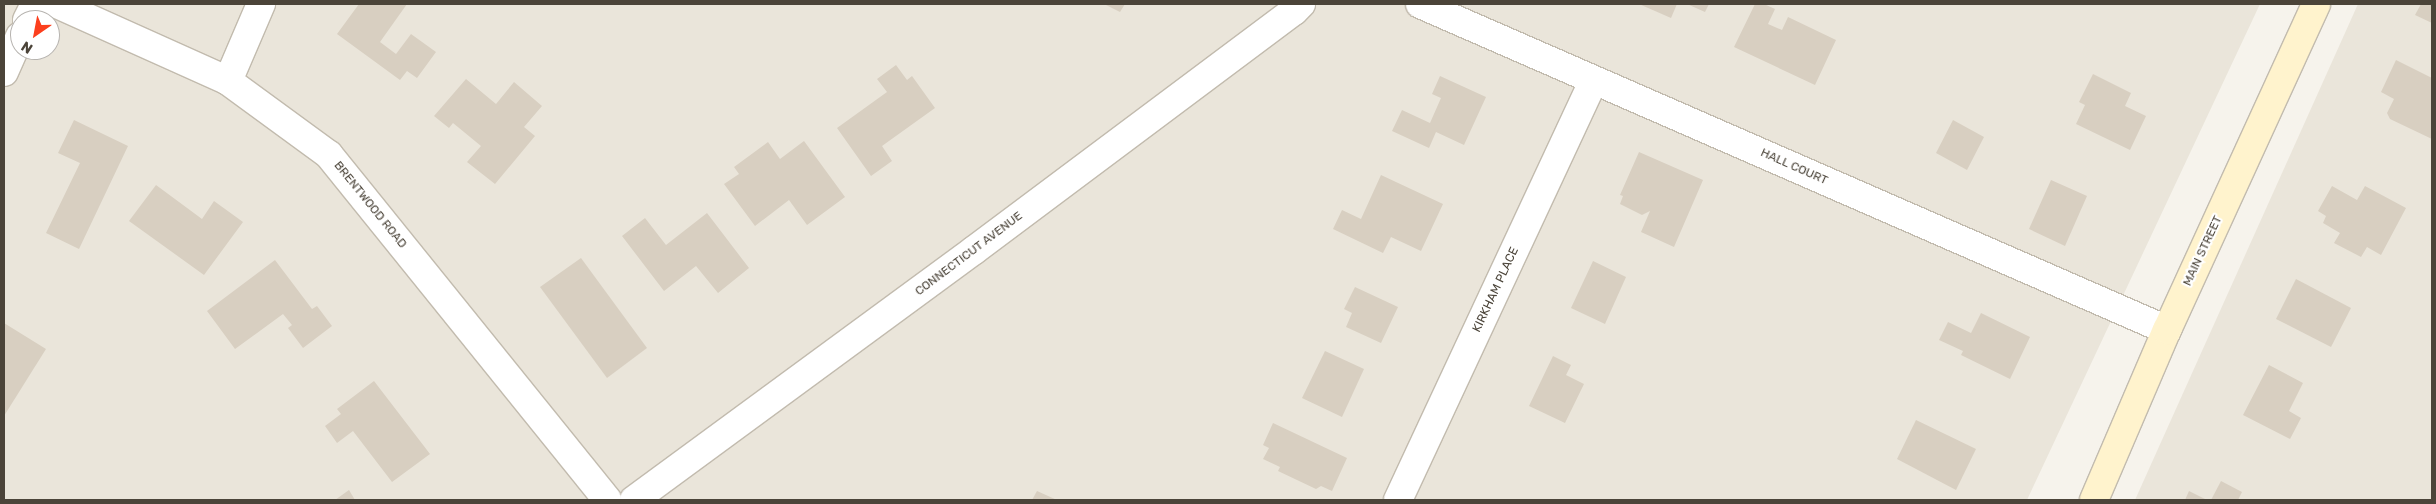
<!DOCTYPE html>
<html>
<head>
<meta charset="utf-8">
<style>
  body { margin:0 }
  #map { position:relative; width:2436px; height:504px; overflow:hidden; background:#f6f3ec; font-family:Rubik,sans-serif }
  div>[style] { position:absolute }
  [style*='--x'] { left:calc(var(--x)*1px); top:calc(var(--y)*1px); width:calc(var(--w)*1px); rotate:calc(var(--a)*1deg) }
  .residential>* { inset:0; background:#eae5da }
  .building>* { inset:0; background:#d8cfc1 }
  .roads { filter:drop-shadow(1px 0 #c2bbae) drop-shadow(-1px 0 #c2bbae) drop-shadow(0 1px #c2bbae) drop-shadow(0 -1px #c2bbae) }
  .minor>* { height:28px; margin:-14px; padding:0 14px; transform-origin:14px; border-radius:14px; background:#fff }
  .secondary>* { height:28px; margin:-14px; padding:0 14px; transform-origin:14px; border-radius:14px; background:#fff3cd }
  span { translate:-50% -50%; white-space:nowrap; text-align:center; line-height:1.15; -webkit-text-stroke:4.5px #fff; paint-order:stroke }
  .street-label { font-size:12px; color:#4b4439 }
  .frame { position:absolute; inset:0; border:5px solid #4b4439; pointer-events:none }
  .north { position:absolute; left:10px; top:10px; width:50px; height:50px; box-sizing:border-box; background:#fff; border:1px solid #b7b4b0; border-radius:50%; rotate:213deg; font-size:14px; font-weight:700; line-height:20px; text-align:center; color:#4b4439 }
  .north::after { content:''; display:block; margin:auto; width:18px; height:22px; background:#fc3f1d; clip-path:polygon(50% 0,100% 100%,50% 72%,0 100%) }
</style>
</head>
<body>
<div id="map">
  <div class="residential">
    <div style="clip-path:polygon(evenodd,4px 4px,2260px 4px,2027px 500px,4px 500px,4px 4px,20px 20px,50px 20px,50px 50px,20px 50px,20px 20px)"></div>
    <div style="clip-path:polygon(2358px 4px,2432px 4px,2432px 500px,2135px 500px)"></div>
  </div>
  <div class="building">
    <div style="clip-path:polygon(359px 4px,407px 4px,380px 42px,396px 54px,411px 34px,436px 52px,417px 78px,407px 71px,400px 80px,337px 34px)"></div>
    <div style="clip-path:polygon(1104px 4px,1125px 4px,1120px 12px)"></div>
    <div style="clip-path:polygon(1639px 4px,1677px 4px,1671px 18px)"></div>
    <div style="clip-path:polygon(1687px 4px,1709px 4px,1705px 12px)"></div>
    <div style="clip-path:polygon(1755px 4px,1764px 4px,1775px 9px,1768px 24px,1782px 30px,1788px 17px,1836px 40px,1815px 85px,1734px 47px)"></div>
    <div style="clip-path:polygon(2421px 4px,2432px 4px,2432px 23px,2415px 15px)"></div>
    <div style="clip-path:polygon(2396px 60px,2432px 78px,2432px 139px,2390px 119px,2387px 113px,2394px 99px,2381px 92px)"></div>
    <div style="clip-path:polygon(896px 65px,907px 80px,912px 76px,935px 108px,882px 146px,892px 161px,871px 176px,837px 128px,887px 92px,877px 79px)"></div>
    <div style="clip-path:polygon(2093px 74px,2131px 93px,2125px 106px,2146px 116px,2130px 150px,2076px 124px,2085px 105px,2079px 102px)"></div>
    <div style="clip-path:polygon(1440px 76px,1486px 97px,1464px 145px,1436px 132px,1429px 148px,1392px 131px,1402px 110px,1430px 123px,1441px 98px,1432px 94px)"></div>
    <div style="clip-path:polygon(466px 79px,496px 104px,514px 82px,542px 106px,524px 127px,535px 136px,495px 184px,467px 162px,481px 146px,453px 123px,449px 128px,434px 116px)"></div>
    <div style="clip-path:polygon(74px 120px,128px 146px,79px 249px,46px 233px,80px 163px,58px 153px)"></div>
    <div style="clip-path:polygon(1953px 120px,1984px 137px,1967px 170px,1936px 153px)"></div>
    <div style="clip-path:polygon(804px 141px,845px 197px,807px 225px,789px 200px,755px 226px,724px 184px,739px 174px,734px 167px,768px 142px,780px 159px)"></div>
    <div style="clip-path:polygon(1639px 152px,1703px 180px,1674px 247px,1641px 232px,1650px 211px,1642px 215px,1620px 204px,1623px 196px,1620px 195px)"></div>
    <div style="clip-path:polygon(1381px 175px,1443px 204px,1421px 251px,1391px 237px,1383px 253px,1333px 229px,1342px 210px,1361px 219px)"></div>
    <div style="clip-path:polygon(2051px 180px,2087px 196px,2065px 246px,2029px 229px)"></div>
    <div style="clip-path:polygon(156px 185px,202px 219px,214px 201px,243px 222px,204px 275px,129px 221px)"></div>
    <div style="clip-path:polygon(2332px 186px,2357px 200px,2365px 186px,2406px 208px,2381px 255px,2367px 247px,2361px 257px,2334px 243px,2340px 233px,2323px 223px,2326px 216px,2318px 211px)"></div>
    <div style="clip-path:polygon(707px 213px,749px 268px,718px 293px,696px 266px,664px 291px,622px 236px,645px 218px,666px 245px)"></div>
    <div style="clip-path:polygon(581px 258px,647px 348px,607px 378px,540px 287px)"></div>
    <div style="clip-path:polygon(275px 260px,312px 309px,317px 306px,332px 326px,303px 348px,288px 328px,292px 325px,283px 314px,235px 349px,207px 311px)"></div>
    <div style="clip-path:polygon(1593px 261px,1626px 277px,1605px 324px,1571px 308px)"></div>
    <div style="clip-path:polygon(2296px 279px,2351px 308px,2331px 347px,2276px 319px)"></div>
    <div style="clip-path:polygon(1355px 287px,1398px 307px,1381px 343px,1346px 327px,1352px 313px,1344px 309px)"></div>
    <div style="clip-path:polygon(1981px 313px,2030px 337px,2010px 379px,1961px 355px,1963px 351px,1939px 340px,1948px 322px,1971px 333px)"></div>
    <div style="clip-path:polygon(4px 323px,46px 349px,4px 416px)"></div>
    <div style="clip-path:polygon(1325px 351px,1364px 369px,1342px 417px,1302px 398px)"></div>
    <div style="clip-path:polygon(1553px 356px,1571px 365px,1566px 375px,1584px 384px,1565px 423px,1529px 406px)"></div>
    <div style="clip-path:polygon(2269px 365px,2303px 383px,2289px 411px,2301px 418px,2290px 439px,2243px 415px)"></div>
    <div style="clip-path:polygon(374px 381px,430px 454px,392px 482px,353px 431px,337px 443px,325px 426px,341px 414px,337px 409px)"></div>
    <div style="clip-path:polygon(1916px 420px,1976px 449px,1956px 490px,1897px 459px)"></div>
    <div style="clip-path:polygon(1273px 423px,1347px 458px,1332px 491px,1321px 486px,1316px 489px,1278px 471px,1280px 467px,1263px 459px,1269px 448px,1263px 445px)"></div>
    <div style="clip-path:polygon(2221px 481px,2242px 492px,2238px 500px,2211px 500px)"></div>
    <div style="clip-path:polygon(349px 490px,355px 500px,335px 500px)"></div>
    <div style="clip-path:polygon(1037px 491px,1057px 500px,1032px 500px)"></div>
    <div style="clip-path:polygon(2189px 491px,2207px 500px,2185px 500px)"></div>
  </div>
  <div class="roads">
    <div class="minor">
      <div style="--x:57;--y:4;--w:188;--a:24.2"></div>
      <div style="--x:228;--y:81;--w:125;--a:36.2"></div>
      <div style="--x:329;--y:155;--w:443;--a:51.1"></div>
      <div style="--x:1420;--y:4;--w:815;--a:23.58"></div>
      <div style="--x:27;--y:20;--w:18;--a:-63"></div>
      <div style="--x:4;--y:72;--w:39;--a:-66"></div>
      <div style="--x:228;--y:81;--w:84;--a:-66.8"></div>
      <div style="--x:634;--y:500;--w:421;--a:-36.3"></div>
      <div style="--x:973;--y:251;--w:401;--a:-36.8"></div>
      <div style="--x:1294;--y:11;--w:10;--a:-45"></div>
      <div style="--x:1398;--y:500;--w:463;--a:-65"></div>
    </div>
    <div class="secondary">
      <div style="--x:2094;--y:500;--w:185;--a:-66.8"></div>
      <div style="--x:2167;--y:330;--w:358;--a:-65.4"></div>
    </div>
  </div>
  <div class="street-label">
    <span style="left:1794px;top:167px;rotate:24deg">HALL COURT</span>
    <span style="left:370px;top:205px;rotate:51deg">BRENTWOOD ROAD</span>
    <span style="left:2203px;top:251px;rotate:-65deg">MAIN STREET</span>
    <span style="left:969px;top:254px;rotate:-37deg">CONNECTICUT AVENUE</span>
    <span style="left:1496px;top:290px;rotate:-65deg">KIRKHAM PLACE</span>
  </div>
  <div class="frame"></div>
  <div class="north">N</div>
</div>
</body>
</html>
